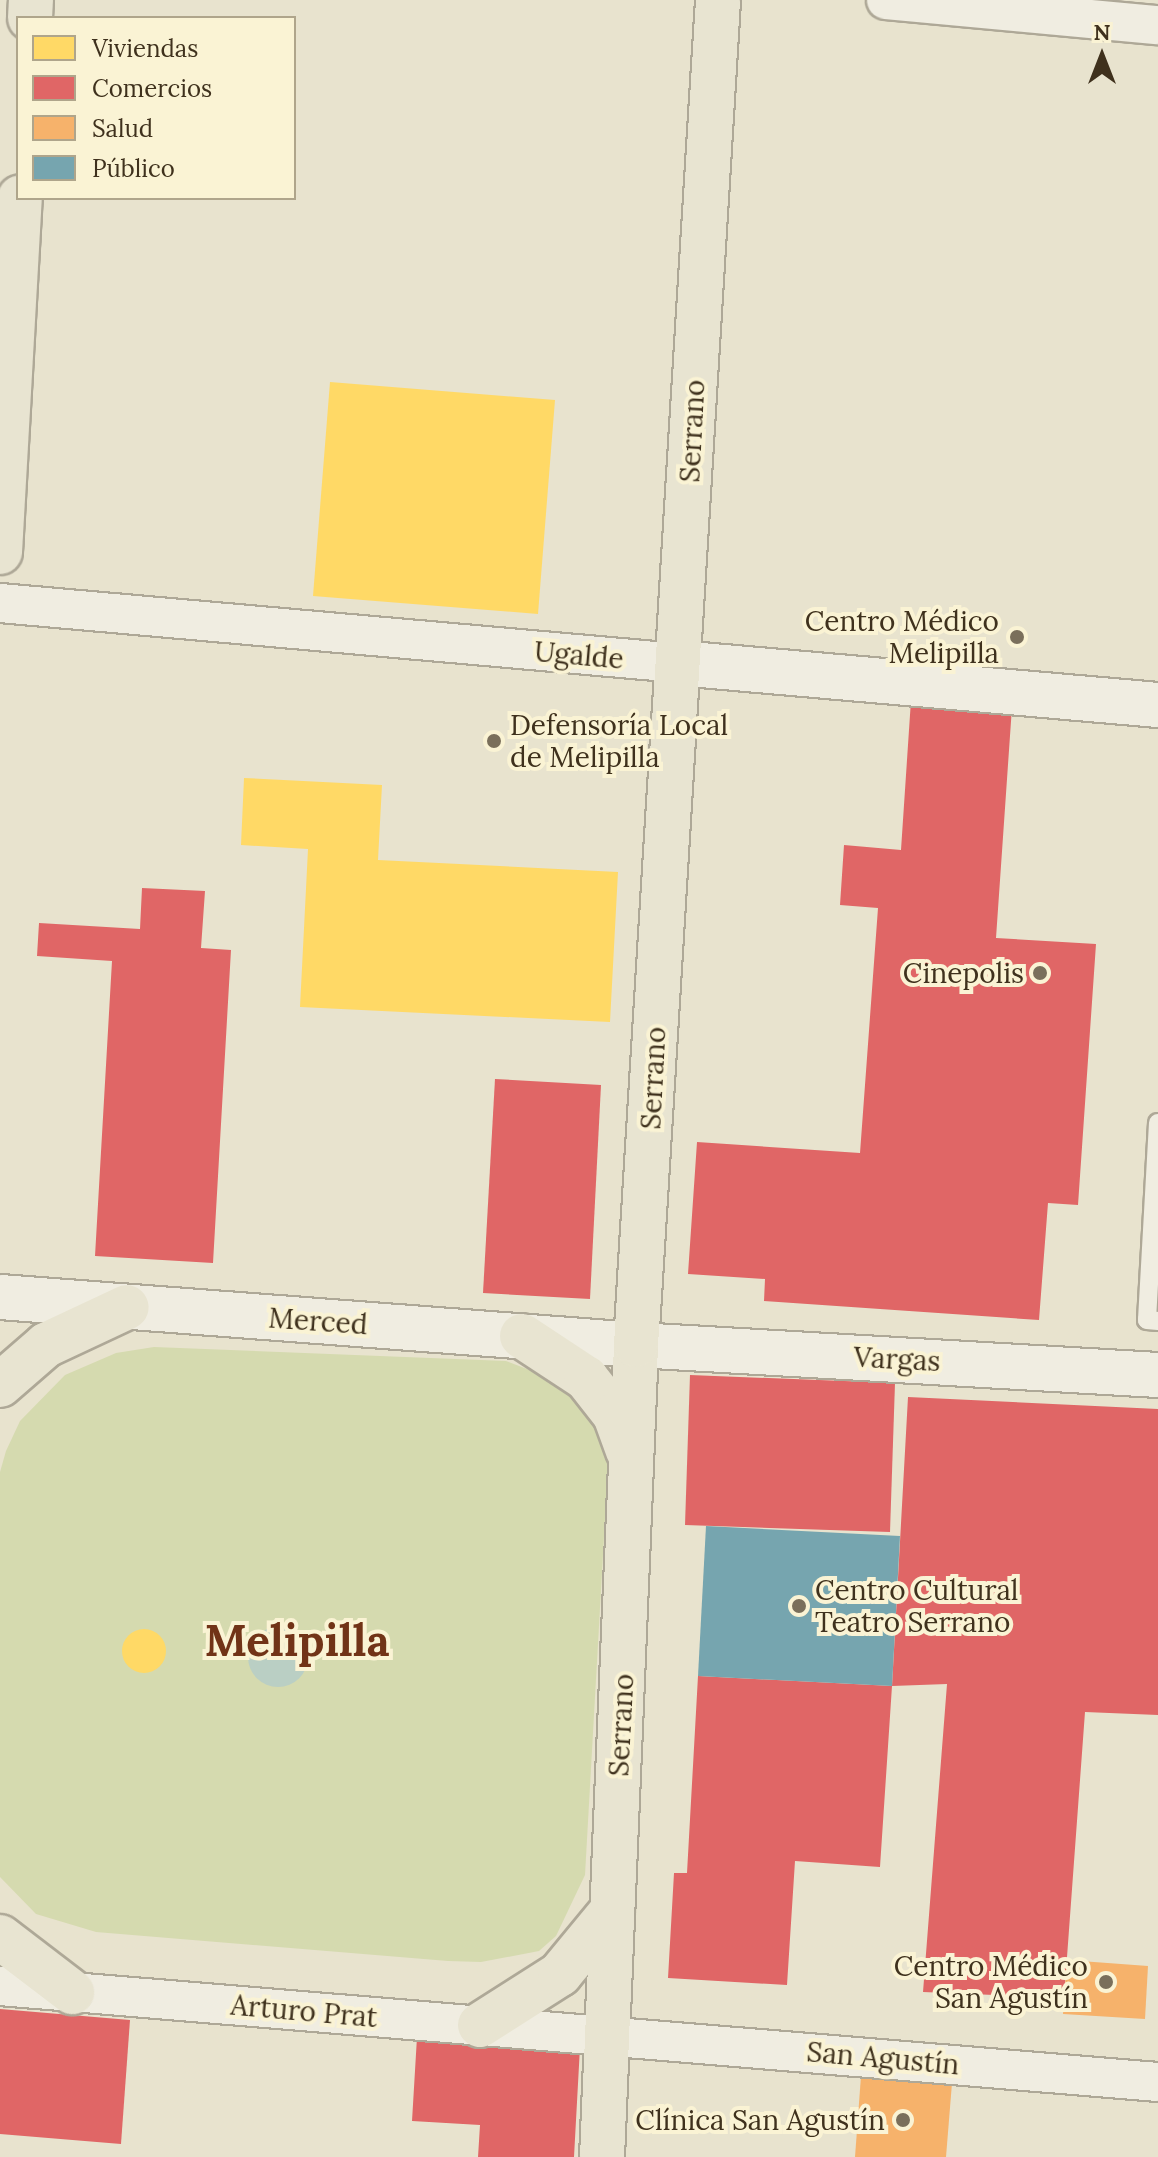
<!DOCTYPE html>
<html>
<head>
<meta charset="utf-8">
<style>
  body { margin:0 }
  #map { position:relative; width:1158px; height:2157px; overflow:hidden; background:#e8e3ce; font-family:Lora,serif }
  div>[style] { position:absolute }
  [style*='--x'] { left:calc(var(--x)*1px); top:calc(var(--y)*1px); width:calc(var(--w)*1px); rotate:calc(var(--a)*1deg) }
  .green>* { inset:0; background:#d5daaf }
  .water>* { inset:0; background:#bacfc4 }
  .round { border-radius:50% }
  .homes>* { inset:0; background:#ffd966 }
  .shops>* { inset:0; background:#e06666 }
  .health>* { inset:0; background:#f6b26b }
  .public>* { inset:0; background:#76a5af }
  .roads { filter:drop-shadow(2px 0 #aea897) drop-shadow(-2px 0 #aea897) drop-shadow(0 2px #aea897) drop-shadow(0 -2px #aea897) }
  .lane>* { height:18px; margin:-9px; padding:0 9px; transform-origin:9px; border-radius:9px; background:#f0ede1 }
  .street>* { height:38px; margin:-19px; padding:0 19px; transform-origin:19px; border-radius:19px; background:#f0ede1 }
  .secondary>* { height:44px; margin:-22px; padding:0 22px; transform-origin:22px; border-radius:22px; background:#f0ede1 }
  .primary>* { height:44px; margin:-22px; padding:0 22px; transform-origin:22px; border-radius:22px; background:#e8e4d1 }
  .dots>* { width:22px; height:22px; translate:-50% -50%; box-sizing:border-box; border:4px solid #faf3d4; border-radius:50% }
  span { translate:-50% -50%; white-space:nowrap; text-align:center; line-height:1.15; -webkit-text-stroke:8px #faf3d4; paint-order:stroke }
  .street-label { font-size:28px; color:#3f311d }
  .poi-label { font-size:28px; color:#3f311d }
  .right { translate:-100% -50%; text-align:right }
  .left { translate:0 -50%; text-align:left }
  .town-label { font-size:44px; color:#713317; font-weight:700 }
  .legend { position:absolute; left:16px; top:16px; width:280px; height:184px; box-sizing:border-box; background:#faf3d4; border:2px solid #afa58b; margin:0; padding:10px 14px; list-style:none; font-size:24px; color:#3f311d }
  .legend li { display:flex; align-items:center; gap:16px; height:40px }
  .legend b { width:40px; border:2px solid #afa58b }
  .north { position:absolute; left:1062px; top:16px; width:80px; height:80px; -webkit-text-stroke:6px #faf3d4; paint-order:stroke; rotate:0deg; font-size:22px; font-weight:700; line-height:32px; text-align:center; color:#3f311d }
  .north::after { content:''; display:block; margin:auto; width:28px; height:36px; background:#3f311d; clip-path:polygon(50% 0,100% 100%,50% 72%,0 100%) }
</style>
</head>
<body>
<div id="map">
  <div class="green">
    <div style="clip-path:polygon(154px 1347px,506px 1361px,540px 1374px,594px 1410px,608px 1466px,585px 1875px,556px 1936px,539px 1951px,481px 1962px,448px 1961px,96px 1932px,36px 1914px,0 1877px,0 1472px,6px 1451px,20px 1421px,65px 1375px,116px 1353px)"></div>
  </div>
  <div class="water">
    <div class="round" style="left:248px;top:1627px;width:60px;height:60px"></div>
  </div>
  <div class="homes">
    <div style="clip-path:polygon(330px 382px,555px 400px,538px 614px,313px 596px)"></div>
    <div style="clip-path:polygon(244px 778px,382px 785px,378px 860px,618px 872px,610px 1022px,300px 1007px,308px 849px,241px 845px)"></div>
    <div class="round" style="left:122px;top:1629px;width:44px;height:44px"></div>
  </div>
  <div class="shops">
    <div style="clip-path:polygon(911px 700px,1012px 707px,996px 938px,1096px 944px,1078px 1205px,1048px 1203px,1039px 1320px,764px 1301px,765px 1279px,688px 1274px,697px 1142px,860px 1153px,878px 908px,840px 905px,844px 845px,901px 850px)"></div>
    <div style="clip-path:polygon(142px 888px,205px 891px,201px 948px,231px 950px,213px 1263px,95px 1256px,112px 961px,37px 956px,39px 923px,140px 929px)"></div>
    <div style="clip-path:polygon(495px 1079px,601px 1085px,590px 1299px,483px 1293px)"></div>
    <div style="clip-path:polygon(690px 1375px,895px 1383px,890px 1532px,685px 1525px)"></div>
    <div style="clip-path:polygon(908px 1397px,1158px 1409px,1158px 1715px,1085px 1712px,1064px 1998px,923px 1992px,947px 1684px,892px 1686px,880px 1867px,795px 1861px,787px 1985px,668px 1978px,674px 1873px,687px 1873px,698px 1676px,892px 1686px)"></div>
    <div style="clip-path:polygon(0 2009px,130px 2020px,121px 2144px,0 2134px)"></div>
    <div style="clip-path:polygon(417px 2037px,580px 2047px,574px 2157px,478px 2157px,480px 2125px,412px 2121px)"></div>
  </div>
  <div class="health">
    <div style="clip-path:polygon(1067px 1960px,1148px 1966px,1145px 2019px,1063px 2014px)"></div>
    <div style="clip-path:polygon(861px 2076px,952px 2083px,946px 2157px,855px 2157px)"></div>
  </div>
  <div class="public">
    <div style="clip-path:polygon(706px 1526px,900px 1536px,892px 1686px,698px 1676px)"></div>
  </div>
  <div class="roads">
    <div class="lane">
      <div style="--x:1158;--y:1123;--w:197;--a:93.2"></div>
      <div style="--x:1147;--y:1320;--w:11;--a:5"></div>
    </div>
    <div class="street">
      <div style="--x:886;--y:0;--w:273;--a:5.3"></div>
      <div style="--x:0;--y:603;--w:681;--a:5.06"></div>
      <div style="--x:0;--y:1986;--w:1162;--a:4.74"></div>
    </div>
    <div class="secondary">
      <div style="--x:678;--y:663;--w:482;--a:5"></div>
      <div style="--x:0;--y:1297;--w:638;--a:4.32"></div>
      <div style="--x:636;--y:1345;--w:523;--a:3.29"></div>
    </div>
    <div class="primary">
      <div style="--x:30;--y:18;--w:18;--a:-87"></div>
      <div style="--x:0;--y:552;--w:355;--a:-86.8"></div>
      <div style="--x:522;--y:1336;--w:77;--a:33.3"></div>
      <div style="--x:586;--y:1378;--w:47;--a:51.9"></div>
      <div style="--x:615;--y:1415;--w:38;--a:70"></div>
      <div style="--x:0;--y:1385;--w:61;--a:-41"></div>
      <div style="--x:46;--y:1345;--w:89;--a:-25.1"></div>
      <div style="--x:0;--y:1937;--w:91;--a:37.4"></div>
      <div style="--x:480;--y:2025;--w:95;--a:-32.5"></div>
      <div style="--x:560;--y:1974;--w:82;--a:-50.5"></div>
      <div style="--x:602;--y:2157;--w:813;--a:-87.6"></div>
      <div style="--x:636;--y:1345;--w:1347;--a:-86.51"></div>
    </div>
  </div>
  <div class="dots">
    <div style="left:1017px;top:637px;background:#7a6f5b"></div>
    <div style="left:494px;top:741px;background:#7a6f5b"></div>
    <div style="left:1040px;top:973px;background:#7a6f5b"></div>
    <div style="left:799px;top:1606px;background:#7a6f5b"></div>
    <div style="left:1106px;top:1982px;background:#7a6f5b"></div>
    <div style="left:903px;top:2120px;background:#7a6f5b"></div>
  </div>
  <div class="street-label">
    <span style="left:692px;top:431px;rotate:-87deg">Serrano</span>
    <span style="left:579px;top:655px;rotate:5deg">Ugalde</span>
    <span style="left:653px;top:1078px;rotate:-87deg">Serrano</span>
    <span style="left:318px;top:1321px;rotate:4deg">Merced</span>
    <span style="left:897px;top:1359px;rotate:3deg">Vargas</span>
    <span style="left:621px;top:1725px;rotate:-87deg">Serrano</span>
    <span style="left:304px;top:2011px;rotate:5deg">Arturo Prat</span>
    <span style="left:883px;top:2058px;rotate:5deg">San Agustín</span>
  </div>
  <div class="poi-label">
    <span class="right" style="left:999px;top:637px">Centro Médico<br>Melipilla</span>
    <span class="left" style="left:510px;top:741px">Defensoría Local<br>de Melipilla</span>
    <span class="right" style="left:1024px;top:973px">Cinepolis</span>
    <span class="left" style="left:815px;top:1606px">Centro Cultural<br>Teatro Serrano</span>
    <span class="right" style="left:1088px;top:1982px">Centro Médico<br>San Agustín</span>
    <span class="right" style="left:885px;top:2120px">Clínica San Agustín</span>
  </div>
  <div class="town-label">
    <span style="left:297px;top:1640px">Melipilla</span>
  </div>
  <ul class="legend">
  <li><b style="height:22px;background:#ffd966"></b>Viviendas</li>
  <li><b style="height:22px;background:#e06666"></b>Comercios</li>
  <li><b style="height:22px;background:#f6b26b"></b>Salud</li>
  <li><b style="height:22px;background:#76a5af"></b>Público</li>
  </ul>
  <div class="north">N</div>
</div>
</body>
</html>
